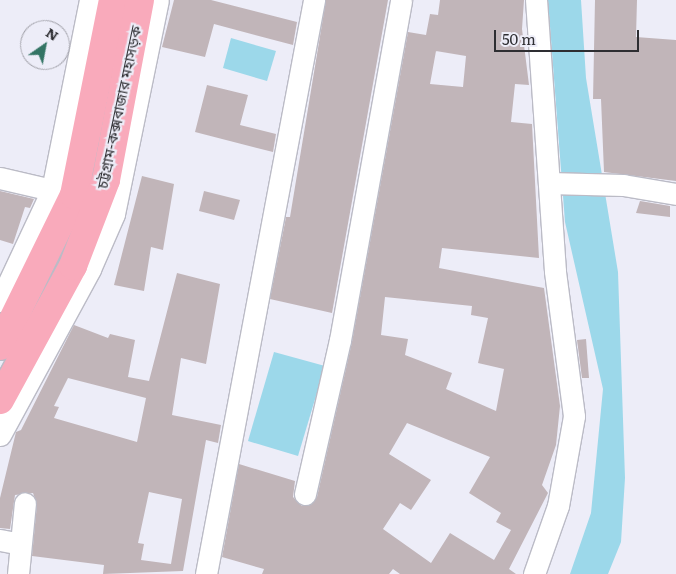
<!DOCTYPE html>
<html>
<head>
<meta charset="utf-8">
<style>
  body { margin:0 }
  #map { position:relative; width:676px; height:574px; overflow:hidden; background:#ededf8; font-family:Literata,"Noto Sans Bengali",serif }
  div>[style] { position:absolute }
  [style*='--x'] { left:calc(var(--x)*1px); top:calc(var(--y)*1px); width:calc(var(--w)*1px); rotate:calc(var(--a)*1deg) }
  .water>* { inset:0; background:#9cd8ea }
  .building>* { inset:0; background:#c1b5b9 }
  .roads { filter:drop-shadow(1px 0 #bbbbc6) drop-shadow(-1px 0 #bbbbc6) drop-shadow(0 1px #bbbbc6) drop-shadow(0 -1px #bbbbc6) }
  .street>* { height:21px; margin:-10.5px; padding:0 10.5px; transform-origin:10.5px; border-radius:10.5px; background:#fff }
  .highway>* { height:28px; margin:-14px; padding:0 14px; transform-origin:14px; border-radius:14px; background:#f9aabb }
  span { translate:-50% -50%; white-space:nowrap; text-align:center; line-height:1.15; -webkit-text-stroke:4.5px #ededf8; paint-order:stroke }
  .street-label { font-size:15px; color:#2e2e32 }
  .north { position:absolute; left:20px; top:20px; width:50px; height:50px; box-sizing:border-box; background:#ededf8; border:1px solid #a1a1a9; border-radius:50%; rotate:33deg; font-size:14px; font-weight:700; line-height:20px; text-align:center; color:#2e2e32 }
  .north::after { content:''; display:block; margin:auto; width:18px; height:22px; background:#337464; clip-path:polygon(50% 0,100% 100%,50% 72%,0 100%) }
  .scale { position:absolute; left:494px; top:30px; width:145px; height:22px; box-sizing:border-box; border:2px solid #2e2e32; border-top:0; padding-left:6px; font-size:15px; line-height:18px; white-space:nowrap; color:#2e2e32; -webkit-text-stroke:4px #ededf8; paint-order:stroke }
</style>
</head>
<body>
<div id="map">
  <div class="water">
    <div style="clip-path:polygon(548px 0,581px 0,586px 78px,618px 272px,625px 478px,621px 542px,608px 574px,570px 574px,591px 513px,603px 389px,565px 222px)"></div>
    <div style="clip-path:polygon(231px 38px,276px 51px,267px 81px,223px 68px)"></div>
    <div style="clip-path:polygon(274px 352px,325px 366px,298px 456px,248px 441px)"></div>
  </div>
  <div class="building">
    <div style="clip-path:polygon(174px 0,211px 0,297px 22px,293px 45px,214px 24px,205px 57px,162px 47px)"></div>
    <div style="clip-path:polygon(326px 0,388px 0,332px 313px,270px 299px,286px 217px,290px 217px)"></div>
    <div style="clip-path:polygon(evenodd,440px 0,524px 0,522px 29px,529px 85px,515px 84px,511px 122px,532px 124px,539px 258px,442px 248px,439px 268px,544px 288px,560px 406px,556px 445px,542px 485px,548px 493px,509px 569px,516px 574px,400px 574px,393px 569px,389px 574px,262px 574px,264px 569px,222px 557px,239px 464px,295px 481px,293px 497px,302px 506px,317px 497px,352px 342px,408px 32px,426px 35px,430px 14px,438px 15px,440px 0,436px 51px,466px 56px,463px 87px,430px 84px,436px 51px,440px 0,385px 297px,472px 306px,471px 315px,488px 318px,478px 363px,504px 369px,496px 411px,446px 389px,452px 373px,405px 355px,408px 339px,381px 335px,385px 297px,440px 0,407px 423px,490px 457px,469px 493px,501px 513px,496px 522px,511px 530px,494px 560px,450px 533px,431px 563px,383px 529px,400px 503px,411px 510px,431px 480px,389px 454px,407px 423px)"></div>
    <div style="clip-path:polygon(595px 0,637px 0,636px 37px,676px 40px,676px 181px,604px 172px,601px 99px,593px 99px)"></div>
    <div style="clip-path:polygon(207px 85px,248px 95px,240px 125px,276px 134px,273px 152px,195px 132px)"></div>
    <div style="clip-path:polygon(142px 176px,174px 184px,163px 250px,151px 247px,144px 291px,114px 285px)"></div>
    <div style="clip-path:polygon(0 191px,34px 199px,30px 208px,25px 207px,13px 244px,0 240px)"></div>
    <div style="clip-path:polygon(204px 191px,240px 200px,234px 220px,199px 211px)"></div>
    <div style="clip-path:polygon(640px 201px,670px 206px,670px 217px,636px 213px)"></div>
    <div style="clip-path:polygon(evenodd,177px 273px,220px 284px,206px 364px,181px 358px,172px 415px,221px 425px,218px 443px,206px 440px,183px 571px,103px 574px,104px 565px,32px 556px,37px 504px,33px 493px,15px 495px,10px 529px,0 528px,0 498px,16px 432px,21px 430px,74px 325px,108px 338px,110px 334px,135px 340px,128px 377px,149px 381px,177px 273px,68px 378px,146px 398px,137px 442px,54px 418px,59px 407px,54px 406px,68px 378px,177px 273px,149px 492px,182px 499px,171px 564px,141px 560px,144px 544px,138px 543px,149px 492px)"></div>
    <div style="clip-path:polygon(586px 339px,589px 378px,582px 378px,577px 340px)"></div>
  </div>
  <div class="roads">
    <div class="street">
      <div style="--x:0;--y:178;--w:53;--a:13"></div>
      <div style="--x:549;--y:183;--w:74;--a:1.5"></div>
      <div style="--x:623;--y:185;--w:54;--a:9.6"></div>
      <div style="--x:0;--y:301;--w:123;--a:-64.9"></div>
      <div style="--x:52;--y:190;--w:194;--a:-78.7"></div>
      <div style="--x:0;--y:435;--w:189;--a:-61.5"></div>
      <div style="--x:90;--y:269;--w:60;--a:-66.4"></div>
      <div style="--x:114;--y:214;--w:218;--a:-78.4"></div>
      <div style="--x:305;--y:494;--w:158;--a:-77.2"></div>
      <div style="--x:340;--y:340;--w:345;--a:-79.8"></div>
      <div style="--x:0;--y:540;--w:20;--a:11"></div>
      <div style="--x:18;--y:574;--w:71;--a:-84.4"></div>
      <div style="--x:206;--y:574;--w:584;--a:-79.34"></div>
      <div style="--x:534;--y:574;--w:72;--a:-70.6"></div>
      <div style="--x:558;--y:506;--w:91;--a:-79.9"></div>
      <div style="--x:574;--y:416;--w:146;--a:-97.5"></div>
      <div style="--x:555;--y:271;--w:272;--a:-94"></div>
    </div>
    <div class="highway">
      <div style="--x:0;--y:346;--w:168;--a:-63.9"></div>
      <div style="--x:74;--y:195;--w:199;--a:-78.7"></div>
      <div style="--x:0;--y:400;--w:153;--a:-61.4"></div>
      <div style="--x:73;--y:266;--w:92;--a:-69"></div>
      <div style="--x:106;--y:180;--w:183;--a:-79.3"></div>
    </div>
  </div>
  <div class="street-label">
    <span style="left:118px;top:107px;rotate:-78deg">চট্টগ্রাম-কক্সবাজার মহাসড়ক</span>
  </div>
  <div class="north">N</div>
  <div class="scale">50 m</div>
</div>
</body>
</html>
